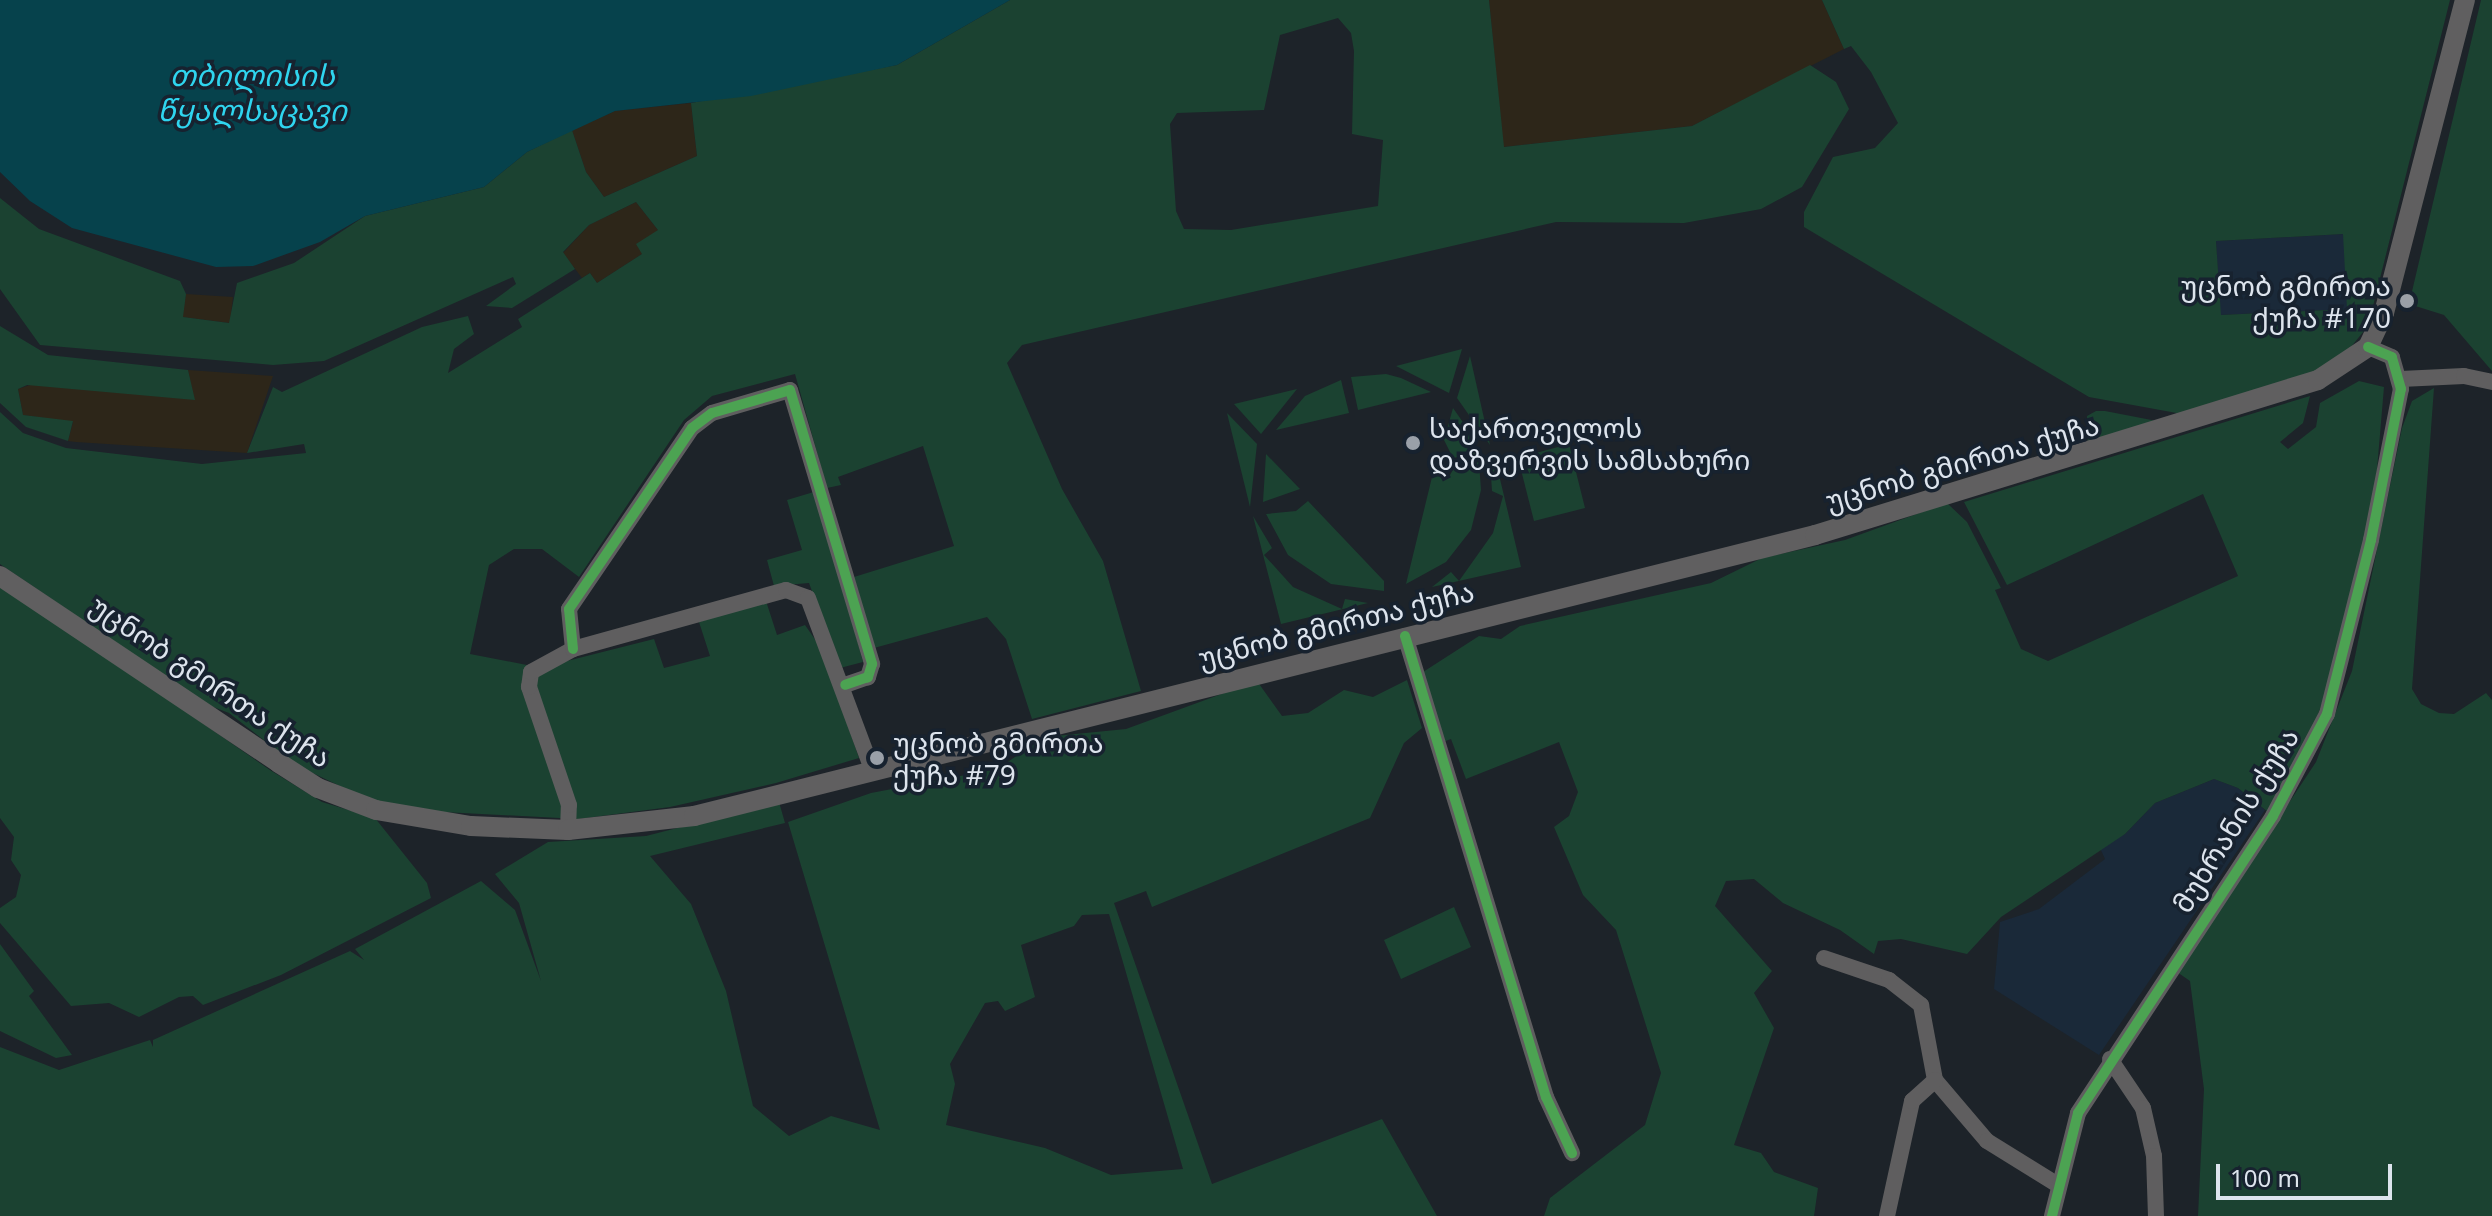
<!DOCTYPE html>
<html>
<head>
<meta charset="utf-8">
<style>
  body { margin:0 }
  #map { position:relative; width:2492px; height:1216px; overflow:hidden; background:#1d2329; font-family:"Noto Sans","Noto Sans Georgian",sans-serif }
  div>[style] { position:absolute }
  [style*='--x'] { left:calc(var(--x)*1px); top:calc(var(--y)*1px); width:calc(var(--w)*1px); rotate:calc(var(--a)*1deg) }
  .commercial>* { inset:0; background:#2d2619 }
  .built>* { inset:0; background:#1a2939 }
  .green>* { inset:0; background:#1b4231 }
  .water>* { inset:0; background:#06424c }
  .minor>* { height:16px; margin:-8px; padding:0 8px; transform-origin:8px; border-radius:8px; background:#5f5e5f }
  .major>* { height:20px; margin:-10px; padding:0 10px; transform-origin:10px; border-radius:10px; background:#605f60 }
  .cycleway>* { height:10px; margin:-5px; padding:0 5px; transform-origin:5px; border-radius:5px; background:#4ca352 }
  .dots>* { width:22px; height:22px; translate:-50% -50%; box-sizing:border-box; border:4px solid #17222f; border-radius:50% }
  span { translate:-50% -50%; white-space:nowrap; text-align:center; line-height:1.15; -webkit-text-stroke:7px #17222f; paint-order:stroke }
  .poi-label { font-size:28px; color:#dde4ed }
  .right { translate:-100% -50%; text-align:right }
  .left { translate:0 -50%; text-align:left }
  .street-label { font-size:28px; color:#dde4ed }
  .water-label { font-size:30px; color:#2fd5ef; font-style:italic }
  .scale { position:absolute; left:2216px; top:1164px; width:176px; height:36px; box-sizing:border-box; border:4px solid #dde4ed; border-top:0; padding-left:10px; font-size:24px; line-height:28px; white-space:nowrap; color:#dde4ed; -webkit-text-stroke:6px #17222f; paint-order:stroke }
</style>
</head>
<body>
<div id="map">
  <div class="commercial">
    <div style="clip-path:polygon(1489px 0,1822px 0,1844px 49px,1692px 126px,1503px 147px)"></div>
    <div style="clip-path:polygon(691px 103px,697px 156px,604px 197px,586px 172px,572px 130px,615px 111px)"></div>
    <div style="clip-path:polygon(636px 202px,658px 230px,642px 254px,597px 283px,590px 273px,582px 278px,563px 253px,589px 225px)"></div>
    <div style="clip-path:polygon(186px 294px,233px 297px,230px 323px,182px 317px)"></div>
    <div style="clip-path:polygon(188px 370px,273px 376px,247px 453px,76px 442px,68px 441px,73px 422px,23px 415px,18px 389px,36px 383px,194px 399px)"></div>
  </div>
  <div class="built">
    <div style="clip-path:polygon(2344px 234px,2348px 309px,2220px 315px,2216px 241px)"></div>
    <div style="clip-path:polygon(2214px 779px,2238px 788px,2265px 810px,2099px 1055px,1994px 989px,2000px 922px,2039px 909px,2105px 859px,2099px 846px,2125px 834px,2155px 803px)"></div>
  </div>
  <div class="green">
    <div style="clip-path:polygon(evenodd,1010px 0,1489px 0,1504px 147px,1692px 126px,1810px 65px,1836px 82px,1849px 109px,1802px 187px,1761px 209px,1684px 223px,1556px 222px,1022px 345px,1007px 363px,1062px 489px,1103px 561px,1141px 691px,1032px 719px,1006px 639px,987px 617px,874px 648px,854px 577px,954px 546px,923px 446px,838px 477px,841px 485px,827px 488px,795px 374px,712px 396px,684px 420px,579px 577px,542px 549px,514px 549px,489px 565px,470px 654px,527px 665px,538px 677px,555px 664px,654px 639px,664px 668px,710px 656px,699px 622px,766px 601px,777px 635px,805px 625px,821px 648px,859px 758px,776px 783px,670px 807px,578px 819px,424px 811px,367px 799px,296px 765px,229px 713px,208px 705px,0 564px,0 412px,23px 433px,66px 448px,202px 464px,306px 453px,304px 444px,247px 453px,273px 387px,282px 392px,422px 327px,468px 316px,474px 334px,454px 349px,448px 373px,522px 327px,518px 319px,590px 273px,597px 283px,642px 254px,636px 244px,658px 230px,636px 202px,589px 225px,563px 252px,575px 269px,512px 308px,486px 306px,516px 284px,513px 277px,324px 361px,273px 365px,40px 345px,0 289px,0 198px,39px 229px,180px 281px,186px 294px,183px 317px,229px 323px,237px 283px,294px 263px,365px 216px,484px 187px,527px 152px,572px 130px,586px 172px,604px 197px,697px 156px,691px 103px,897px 65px,1010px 0,1338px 18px,1351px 33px,1354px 51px,1352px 134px,1383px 140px,1378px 206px,1231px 230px,1184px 229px,1176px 211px,1170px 124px,1177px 113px,1264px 110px,1280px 35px,1338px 18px)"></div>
    <div style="clip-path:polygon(evenodd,1822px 0,2450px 0,2368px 326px,2337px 364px,2193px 416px,2089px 397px,1804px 227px,1804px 212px,1833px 157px,1875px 148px,1898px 123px,1871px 72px,1851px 46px,1844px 49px,1822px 0,2343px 234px,2347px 309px,2221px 315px,2216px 241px,2343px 234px)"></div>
    <div style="clip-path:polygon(2481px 0,2492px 0,2492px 371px,2444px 315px,2409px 304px)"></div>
    <div style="clip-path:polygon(0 326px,48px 355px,188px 370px,195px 400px,27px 385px,18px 389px,23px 415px,73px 421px,68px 441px,26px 427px,0 403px)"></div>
    <div style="clip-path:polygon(1462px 349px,1449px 393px,1396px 366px)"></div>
    <div style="clip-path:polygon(1470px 356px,1490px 445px,1457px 398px)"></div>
    <div style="clip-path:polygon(1386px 374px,1401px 378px,1431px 392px,1358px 410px,1351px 377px)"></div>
    <div style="clip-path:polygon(1341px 380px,1349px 413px,1276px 430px,1305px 396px)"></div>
    <div style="clip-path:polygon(2359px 381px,2384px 387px,2375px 493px,2341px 645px,2315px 724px,2268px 812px,2238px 788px,2214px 779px,2155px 803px,2125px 834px,2001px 917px,1967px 954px,1901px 939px,1878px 941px,1874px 954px,1840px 930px,1783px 903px,1754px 879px,1726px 881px,1715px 906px,1772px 971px,1754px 993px,1774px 1028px,1734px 1145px,1761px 1153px,1774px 1172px,1818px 1188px,1814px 1216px,1544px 1216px,1550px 1198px,1645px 1125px,1661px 1073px,1616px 930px,1583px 895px,1554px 827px,1569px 816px,1578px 792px,1559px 742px,1466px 779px,1451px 739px,1443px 742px,1423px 672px,1479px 636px,1501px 639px,1520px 626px,1711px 583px,1762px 558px,1845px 540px,1947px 503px,1967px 522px,2001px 588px,1995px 590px,2021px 649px,2048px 661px,2238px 576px,2203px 494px,2007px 585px,1964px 502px,2310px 396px,2303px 423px,2280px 442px,2288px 449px,2316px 427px,2320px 403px)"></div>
    <div style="clip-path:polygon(2434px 388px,2412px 689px,2421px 704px,2439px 713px,2454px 714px,2486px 693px,2492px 700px,2492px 1216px,2198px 1216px,2204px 1089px,2190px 981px,2177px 972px,2316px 762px,2352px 671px,2402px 428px,2412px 401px)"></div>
    <div style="clip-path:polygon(1297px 389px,1261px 434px,1234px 404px)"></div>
    <div style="clip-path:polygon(1453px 408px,1467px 428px,1477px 453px,1453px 458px,1444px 440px)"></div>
    <div style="clip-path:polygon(2096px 411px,2105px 411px,2167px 423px,2088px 446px,2087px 416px)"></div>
    <div style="clip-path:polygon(1227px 413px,1257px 444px,1250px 507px)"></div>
    <div style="clip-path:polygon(1569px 444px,1585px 508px,1534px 521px,1518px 458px)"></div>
    <div style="clip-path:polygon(1266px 454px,1300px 489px,1263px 502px)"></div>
    <div style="clip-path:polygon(1495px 458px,1521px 567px,1432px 587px,1451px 572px,1459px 581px,1493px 533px,1503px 496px,1492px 491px,1490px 461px)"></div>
    <div style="clip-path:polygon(1479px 462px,1481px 490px,1471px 530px,1446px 562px,1406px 584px,1433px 473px,1450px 475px,1454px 468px)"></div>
    <div style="clip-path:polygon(817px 491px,863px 662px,840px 668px,809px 583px,774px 586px,767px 560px,802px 550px,787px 500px)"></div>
    <div style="clip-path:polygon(1308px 501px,1384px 581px,1384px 591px,1331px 584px,1288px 555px,1266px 514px,1296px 511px)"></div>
    <div style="clip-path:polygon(1253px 516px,1272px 548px,1264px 555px,1293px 587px,1342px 609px,1345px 599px,1368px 603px,1281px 624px)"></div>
    <div style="clip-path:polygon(0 583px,270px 770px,322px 802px,375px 818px,427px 883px,431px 898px,281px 975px,203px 1005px,193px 996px,179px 997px,139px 1017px,109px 1003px,71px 1006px,0 923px,0 908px,16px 897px,21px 875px,11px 860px,14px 837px,0 818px)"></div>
    <div style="clip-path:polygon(evenodd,1407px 680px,1422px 728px,1404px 743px,1370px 818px,1152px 907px,1146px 891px,1114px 903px,1212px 1184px,1382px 1119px,1437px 1216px,0 1216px,0 1047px,59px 1070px,150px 1040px,153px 1047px,153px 1040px,350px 951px,364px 960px,355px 949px,481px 881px,515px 910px,541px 981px,519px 903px,495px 874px,548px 842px,646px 836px,779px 802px,785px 823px,650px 856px,691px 904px,726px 991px,753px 1106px,789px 1136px,831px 1116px,880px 1130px,788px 822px,871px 793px,997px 769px,1045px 737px,1126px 729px,1257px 681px,1282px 716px,1308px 713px,1344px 690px,1373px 697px,1407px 680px,1109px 914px,1183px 1169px,1111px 1175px,1045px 1148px,946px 1125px,955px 1084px,950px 1064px,985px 1003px,998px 1001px,1005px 1011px,1035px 997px,1021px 945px,1074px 926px,1082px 915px,1109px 914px)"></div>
    <div style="clip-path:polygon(1454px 907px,1471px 947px,1401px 979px,1384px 940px)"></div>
    <div style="clip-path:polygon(0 944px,34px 991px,29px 996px,72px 1055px,56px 1058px,0 1031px)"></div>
  </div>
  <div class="water">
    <div style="clip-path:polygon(0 0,1010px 0,897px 65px,751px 96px,615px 111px,527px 152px,484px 187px,365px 216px,320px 242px,253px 266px,216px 267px,72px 228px,30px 201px,0 172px)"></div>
  </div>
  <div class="minor">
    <div style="--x:2401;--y:379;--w:63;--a:-2.7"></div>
    <div style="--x:2464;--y:376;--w:29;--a:12"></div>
    <div style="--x:1405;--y:636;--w:482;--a:73"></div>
    <div style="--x:1546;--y:1097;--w:62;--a:65.1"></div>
    <div style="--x:573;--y:649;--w:40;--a:-95.7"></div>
    <div style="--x:569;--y:609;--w:219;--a:-55.8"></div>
    <div style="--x:692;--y:428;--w:25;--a:-37"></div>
    <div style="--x:712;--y:413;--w:81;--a:-16.4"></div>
    <div style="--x:790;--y:390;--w:286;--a:73.3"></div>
    <div style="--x:872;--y:664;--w:14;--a:107"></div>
    <div style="--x:868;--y:677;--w:24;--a:161"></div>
    <div style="--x:568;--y:830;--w:25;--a:-88"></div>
    <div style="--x:569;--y:805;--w:125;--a:-108.7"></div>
    <div style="--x:529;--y:687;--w:15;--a:-82"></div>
    <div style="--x:531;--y:672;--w:48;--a:-28.7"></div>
    <div style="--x:573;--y:649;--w:221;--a:-15.5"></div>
    <div style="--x:786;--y:590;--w:23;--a:20"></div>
    <div style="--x:808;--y:598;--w:183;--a:69.5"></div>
    <div style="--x:1824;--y:958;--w:69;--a:18.7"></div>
    <div style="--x:1889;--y:980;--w:41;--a:38"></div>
    <div style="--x:1921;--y:1005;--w:76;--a:79.4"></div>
    <div style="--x:1935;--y:1080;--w:80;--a:49.6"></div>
    <div style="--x:1987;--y:1141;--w:84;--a:31.8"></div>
    <div style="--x:2110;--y:1059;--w:59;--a:56"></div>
    <div style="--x:2143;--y:1108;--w:49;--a:77.1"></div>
    <div style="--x:2154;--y:1156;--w:60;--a:88.1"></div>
    <div style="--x:1887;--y:1216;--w:118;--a:-77.7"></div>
    <div style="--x:1912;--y:1101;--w:31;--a:-42"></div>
    <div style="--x:2052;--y:1216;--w:106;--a:-75.8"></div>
    <div style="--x:2078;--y:1113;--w:355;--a:-56.7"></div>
    <div style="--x:2273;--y:816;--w:115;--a:-62.1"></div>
    <div style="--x:2327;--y:714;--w:179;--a:-75.8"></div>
    <div style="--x:2371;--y:540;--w:154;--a:-78.8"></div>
    <div style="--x:2401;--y:389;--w:33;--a:-106"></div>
    <div style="--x:2392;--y:357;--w:26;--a:-157"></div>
  </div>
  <div class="major">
    <div style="--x:0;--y:576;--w:336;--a:33.8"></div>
    <div style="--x:279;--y:763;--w:46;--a:32.7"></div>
    <div style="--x:318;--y:788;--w:62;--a:20.8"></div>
    <div style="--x:376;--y:810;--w:96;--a:9.6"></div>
    <div style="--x:471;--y:826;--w:97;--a:2.4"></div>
    <div style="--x:568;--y:830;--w:127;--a:-6.3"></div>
    <div style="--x:694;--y:816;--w:1156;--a:-14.07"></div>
    <div style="--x:1815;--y:535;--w:526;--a:-17.13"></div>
    <div style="--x:2318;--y:380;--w:60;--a:-33.4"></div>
    <div style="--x:2368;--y:347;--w:38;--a:-65"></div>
    <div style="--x:2384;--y:313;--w:323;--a:-75.5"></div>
  </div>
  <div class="cycleway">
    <div style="--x:1405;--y:636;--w:482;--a:73"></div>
    <div style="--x:1546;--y:1097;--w:62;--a:65.1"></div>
    <div style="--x:573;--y:649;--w:40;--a:-95.7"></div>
    <div style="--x:569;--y:609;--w:219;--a:-55.8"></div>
    <div style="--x:692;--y:428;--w:25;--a:-37"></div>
    <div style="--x:712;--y:413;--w:81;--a:-16.4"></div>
    <div style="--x:790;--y:390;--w:286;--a:73.3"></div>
    <div style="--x:872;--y:664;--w:14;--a:107"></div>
    <div style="--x:868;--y:677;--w:24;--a:161"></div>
    <div style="--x:2052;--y:1216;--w:106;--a:-75.8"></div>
    <div style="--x:2078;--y:1113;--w:355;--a:-56.7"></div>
    <div style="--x:2273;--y:816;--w:115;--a:-62.1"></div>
    <div style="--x:2327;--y:714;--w:179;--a:-75.8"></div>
    <div style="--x:2371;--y:540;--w:154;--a:-78.8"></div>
    <div style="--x:2401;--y:389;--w:33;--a:-106"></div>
    <div style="--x:2392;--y:357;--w:26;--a:-157"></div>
  </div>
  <div class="dots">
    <div style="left:2407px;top:301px;background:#9aa0a8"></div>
    <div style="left:1413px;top:443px;background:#9aa0a8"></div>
    <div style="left:877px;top:758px;background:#9aa0a8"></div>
  </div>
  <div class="poi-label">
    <span class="right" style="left:2391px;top:301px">უცნობ გმირთა<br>ქუჩა #170</span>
    <span class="left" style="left:1429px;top:443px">საქართველოს<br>დაზვერვის სამსახური</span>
    <span class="left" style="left:893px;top:758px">უცნობ გმირთა<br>ქუჩა #79</span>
  </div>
  <div class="street-label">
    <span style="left:1962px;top:462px;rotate:-16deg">უცნობ გმირთა ქუჩა</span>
    <span style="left:1336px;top:624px;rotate:-14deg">უცნობ გმირთა ქუჩა</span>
    <span style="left:211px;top:681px;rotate:34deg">უცნობ გმირთა ქუჩა</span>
    <span style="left:2235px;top:820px;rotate:-58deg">მუხრანის ქუჩა</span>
  </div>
  <div class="water-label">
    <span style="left:252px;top:92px">თბილისის<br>წყალსაცავი</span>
  </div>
  <div class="scale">100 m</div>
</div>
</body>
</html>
